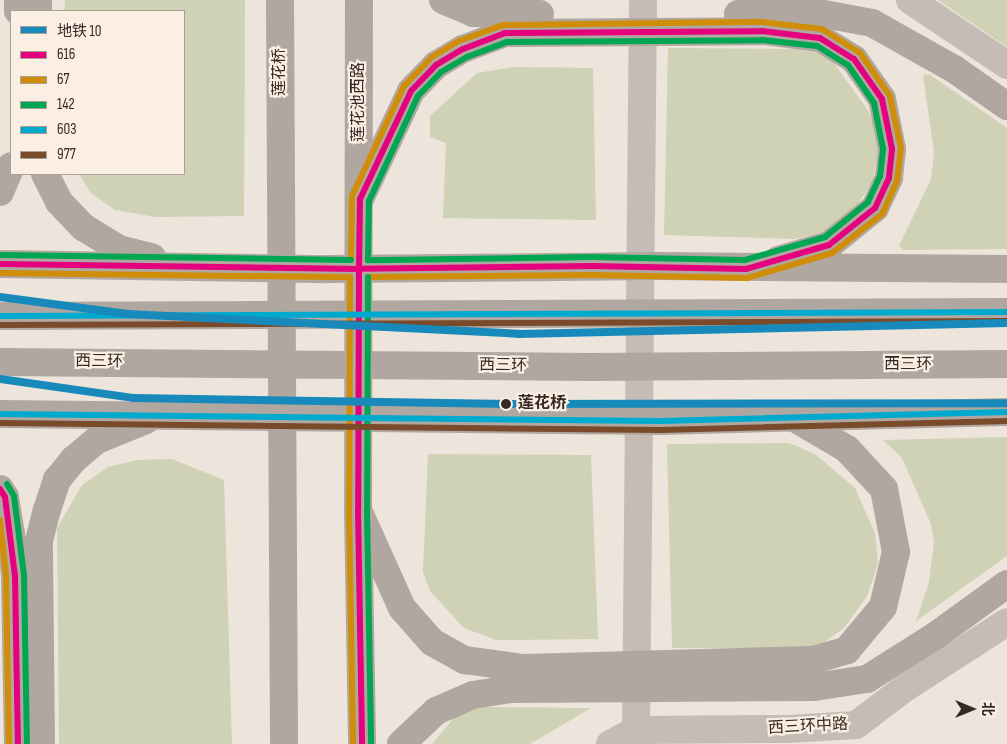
<!DOCTYPE html>
<html>
<head>
<meta charset="utf-8">
<style>
  body { margin:0 }
  #map { position:relative; width:1007px; height:744px; overflow:hidden; background:#ede4dc; font-family:"Sofia Sans Condensed","Noto Sans SC",sans-serif }
  div>[style] { position:absolute }
  [style*='--x'] { left:calc(var(--x)*1px); top:calc(var(--y)*1px); width:calc(var(--w)*1px); rotate:calc(var(--a)*1deg) }
  .green>* { inset:0; background:#cfd2b5 }
  .tertiary>* { height:28px; margin:-14px; padding:0 14px; transform-origin:14px; border-radius:14px; background:#c5bcb6 }
  .trunk>* { height:28px; margin:-14px; padding:0 14px; transform-origin:14px; border-radius:14px; background:#b0a7a0 }
  .bus-1>* { height:6px; margin:-3px; padding:0 3px; transform-origin:3px; border-radius:3px; background:#e5007d }
  .bus-2>* { height:6px; margin:-3px; padding:0 3px; transform-origin:3px; border-radius:3px; background:#d08d07 }
  .bus-3>* { height:6px; margin:-3px; padding:0 3px; transform-origin:3px; border-radius:3px; background:#00a651 }
  .bus-4>* { height:6px; margin:-3px; padding:0 3px; transform-origin:3px; border-radius:3px; background:#00a9ce }
  .bus-5>* { height:6px; margin:-3px; padding:0 3px; transform-origin:3px; border-radius:3px; background:#7a4b2a }
  .metro-1>* { height:8px; margin:-4px; padding:0 4px; transform-origin:4px; border-radius:4px; background:#178abb }
  .dots>* { width:14px; height:14px; translate:-50% -50%; box-sizing:border-box; border:2px solid #fbeee2; border-radius:50% }
  span { translate:-50% -50%; white-space:nowrap; text-align:center; line-height:1.15; -webkit-text-stroke:4.5px #fbeee2; paint-order:stroke }
  .street-label { font-size:16px; color:#352925 }
  .stop-label { font-size:16px; color:#352925; font-weight:700 }
  .left { translate:0 -50%; text-align:left }
  .legend { position:absolute; left:10px; top:10px; width:175px; height:165px; box-sizing:border-box; background:#fbeee2; border:1px solid #ac9f96; margin:0; padding:6px 9px; list-style:none; font-size:15px; color:#352925 }
  .legend li { display:flex; align-items:center; gap:10px; height:25px }
  .legend b { width:25px; border:1px solid #ac9f96 }
  .north { position:absolute; left:947px; top:684px; width:50px; height:50px; -webkit-text-stroke:4px #fbeee2; paint-order:stroke; rotate:90deg; font-size:14px; font-weight:700; line-height:20px; text-align:center; color:#352925 }
  .north::after { content:''; display:block; margin:auto; width:18px; height:22px; background:#352925; clip-path:polygon(50% 0,100% 100%,50% 72%,0 100%) }
</style>
</head>
<body>
<div id="map">
  <div class="green">
    <div style="clip-path:polygon(65px 0,245px 0,244px 216px,155px 217px,115px 210px,91px 193px,79px 174px,184px 174px,184px 11px,64px 11px)"></div>
    <div style="clip-path:polygon(938px 0,1007px 0,1007px 47px)"></div>
    <div style="clip-path:polygon(668px 48px,810px 49px,831px 59px,867px 109px,877px 130px,879px 146px,873px 182px,850px 215px,823px 232px,796px 239px,664px 235px)"></div>
    <div style="clip-path:polygon(513px 67px,593px 68px,596px 220px,443px 218px,446px 143px,430px 137px,430px 116px,477px 73px)"></div>
    <div style="clip-path:polygon(929px 74px,1007px 128px,1007px 249px,903px 250px,899px 246px,931px 179px,934px 152px,923px 75px)"></div>
    <div style="clip-path:polygon(1007px 437px,1007px 556px,916px 621px,929px 582px,934px 543px,931px 524px,902px 458px,883px 440px)"></div>
    <div style="clip-path:polygon(789px 443px,815px 454px,855px 488px,875px 533px,878px 564px,867px 596px,844px 628px,816px 648px,672px 648px,667px 444px)"></div>
    <div style="clip-path:polygon(428px 454px,591px 455px,598px 639px,496px 640px,464px 628px,430px 591px,423px 572px)"></div>
    <div style="clip-path:polygon(172px 459px,224px 480px,232px 744px,59px 744px,57px 528px,82px 485px,108px 467px,138px 460px)"></div>
    <div style="clip-path:polygon(484px 707px,591px 708px,530px 744px,432px 744px,457px 714px)"></div>
  </div>
  <div class="tertiary">
    <div style="--x:910;--y:0;--w:117;--a:33.8"></div>
    <div style="--x:636;--y:730;--w:730;--a:-89.45"></div>
    <div style="--x:610;--y:744;--w:30;--a:-28"></div>
    <div style="--x:636;--y:730;--w:153;--a:-0.4"></div>
    <div style="--x:789;--y:729;--w:67;--a:-3.4"></div>
    <div style="--x:856;--y:725;--w:61;--a:-37.1"></div>
    <div style="--x:905;--y:688;--w:121;--a:-32.9"></div>
  </div>
  <div class="trunk">
    <div style="--x:38;--y:0;--w:11;--a:90"></div>
    <div style="--x:280;--y:0;--w:744;--a:89.69"></div>
    <div style="--x:359;--y:0;--w:510;--a:90.11"></div>
    <div style="--x:358;--y:510;--w:234;--a:89"></div>
    <div style="--x:443;--y:0;--w:33;--a:23"></div>
    <div style="--x:473;--y:13;--w:67;--a:0.9"></div>
    <div style="--x:18;--y:11;--w:11;--a:-90"></div>
    <div style="--x:738;--y:14;--w:81;--a:-0.7"></div>
    <div style="--x:819;--y:13;--w:54;--a:10.7"></div>
    <div style="--x:872;--y:23;--w:94;--a:29.3"></div>
    <div style="--x:954;--y:69;--w:65;--a:34.9"></div>
    <div style="--x:45;--y:174;--w:31;--a:63"></div>
    <div style="--x:59;--y:202;--w:35;--a:46"></div>
    <div style="--x:83;--y:227;--w:42;--a:31.4"></div>
    <div style="--x:119;--y:249;--w:34;--a:14"></div>
    <div style="--x:0;--y:192;--w:28;--a:-67"></div>
    <div style="--x:360;--y:199;--w:119;--a:-64.7"></div>
    <div style="--x:411;--y:91;--w:36;--a:-46"></div>
    <div style="--x:436;--y:65;--w:31;--a:-31"></div>
    <div style="--x:463;--y:49;--w:45;--a:-20.9"></div>
    <div style="--x:505;--y:33;--w:257;--a:-0.4"></div>
    <div style="--x:762;--y:31;--w:58;--a:6.9"></div>
    <div style="--x:820;--y:38;--w:40;--a:32"></div>
    <div style="--x:854;--y:59;--w:49;--a:55"></div>
    <div style="--x:882;--y:99;--w:51;--a:78.7"></div>
    <div style="--x:892;--y:149;--w:29;--a:96"></div>
    <div style="--x:889;--y:178;--w:33;--a:115"></div>
    <div style="--x:875;--y:208;--w:59;--a:141.2"></div>
    <div style="--x:829;--y:245;--w:53;--a:163.6"></div>
    <div style="--x:0;--y:264;--w:327;--a:0.9"></div>
    <div style="--x:327;--y:269;--w:331;--a:-0.5"></div>
    <div style="--x:658;--y:266;--w:349;--a:0.5"></div>
    <div style="--x:0;--y:316;--w:1007;--a:-0.23"></div>
    <div style="--x:0;--y:362;--w:590;--a:0.49"></div>
    <div style="--x:590;--y:367;--w:417;--a:-0.4"></div>
    <div style="--x:0;--y:414;--w:661;--a:0.61"></div>
    <div style="--x:661;--y:421;--w:346;--a:-1.5"></div>
    <div style="--x:0;--y:489;--w:9;--a:58"></div>
    <div style="--x:5;--y:497;--w:36;--a:81"></div>
    <div style="--x:11;--y:533;--w:43;--a:84.7"></div>
    <div style="--x:15;--y:576;--w:168;--a:89"></div>
    <div style="--x:358;--y:510;--w:107;--a:65.8"></div>
    <div style="--x:402;--y:608;--w:45;--a:48.6"></div>
    <div style="--x:432;--y:642;--w:38;--a:29"></div>
    <div style="--x:465;--y:660;--w:59;--a:7.9"></div>
    <div style="--x:523;--y:668;--w:290;--a:-1.6"></div>
    <div style="--x:813;--y:660;--w:35;--a:-16"></div>
    <div style="--x:847;--y:650;--w:56;--a:-50.1"></div>
    <div style="--x:883;--y:607;--w:57;--a:-76.7"></div>
    <div style="--x:896;--y:552;--w:64;--a:-100.8"></div>
    <div style="--x:884;--y:489;--w:54;--a:-132.8"></div>
    <div style="--x:847;--y:449;--w:65;--a:-149.5"></div>
    <div style="--x:41;--y:744;--w:203;--a:-90.6"></div>
    <div style="--x:39;--y:541;--w:32;--a:-76"></div>
    <div style="--x:47;--y:510;--w:32;--a:-72"></div>
    <div style="--x:57;--y:480;--w:26;--a:-51"></div>
    <div style="--x:73;--y:460;--w:31;--a:-40"></div>
    <div style="--x:97;--y:440;--w:53;--a:-22.2"></div>
    <div style="--x:401;--y:744;--w:48;--a:-43.3"></div>
    <div style="--x:436;--y:711;--w:40;--a:-23.4"></div>
    <div style="--x:473;--y:695;--w:39;--a:-9"></div>
    <div style="--x:512;--y:689;--w:302;--a:-0.4"></div>
    <div style="--x:814;--y:687;--w:54;--a:-8.6"></div>
    <div style="--x:867;--y:679;--w:80;--a:-32.3"></div>
    <div style="--x:935;--y:636;--w:89;--a:-35.8"></div>
  </div>
  <div class="bus-1">
    <div style="--x:762;--y:31;--w:58;--a:6.9"></div>
    <div style="--x:820;--y:38;--w:40;--a:32"></div>
    <div style="--x:854;--y:59;--w:49;--a:55"></div>
    <div style="--x:882;--y:99;--w:51;--a:78.7"></div>
    <div style="--x:892;--y:149;--w:29;--a:96"></div>
    <div style="--x:889;--y:178;--w:33;--a:115"></div>
    <div style="--x:875;--y:208;--w:59;--a:141.2"></div>
    <div style="--x:829;--y:245;--w:86;--a:163.9"></div>
    <div style="--x:746;--y:269;--w:154;--a:-178.9"></div>
    <div style="--x:592;--y:266;--w:233;--a:179.3"></div>
    <div style="--x:359;--y:269;--w:70;--a:-89.2"></div>
    <div style="--x:360;--y:199;--w:119;--a:-64.7"></div>
    <div style="--x:411;--y:91;--w:36;--a:-46"></div>
    <div style="--x:436;--y:65;--w:31;--a:-31"></div>
    <div style="--x:463;--y:49;--w:45;--a:-20.9"></div>
    <div style="--x:505;--y:33;--w:257;--a:-0.4"></div>
    <div style="--x:0;--y:264;--w:359;--a:0.8"></div>
    <div style="--x:359;--y:269;--w:241;--a:90.2"></div>
    <div style="--x:358;--y:510;--w:234;--a:89"></div>
    <div style="--x:0;--y:489;--w:9;--a:58"></div>
    <div style="--x:5;--y:497;--w:80;--a:82.8"></div>
    <div style="--x:15;--y:576;--w:168;--a:89"></div>
  </div>
  <div class="bus-2">
    <div style="--x:351;--y:260;--w:64;--a:-89.1"></div>
    <div style="--x:352;--y:196;--w:122;--a:-64.7"></div>
    <div style="--x:404;--y:86;--w:40;--a:-46"></div>
    <div style="--x:432;--y:57;--w:31;--a:-31"></div>
    <div style="--x:459;--y:41;--w:47;--a:-20"></div>
    <div style="--x:503;--y:25;--w:259;--a:-0.7"></div>
    <div style="--x:762;--y:22;--w:60;--a:6.7"></div>
    <div style="--x:822;--y:29;--w:45;--a:32.3"></div>
    <div style="--x:860;--y:53;--w:52;--a:55.1"></div>
    <div style="--x:890;--y:96;--w:53;--a:78.1"></div>
    <div style="--x:901;--y:148;--w:33;--a:97"></div>
    <div style="--x:897;--y:181;--w:36;--a:114"></div>
    <div style="--x:882;--y:214;--w:63;--a:142"></div>
    <div style="--x:832;--y:253;--w:89;--a:163.6"></div>
    <div style="--x:747;--y:278;--w:155;--a:-178.9"></div>
    <div style="--x:592;--y:275;--w:224;--a:179.5"></div>
    <div style="--x:0;--y:273;--w:350;--a:0.7"></div>
    <div style="--x:350;--y:277;--w:233;--a:90.2"></div>
    <div style="--x:349;--y:510;--w:234;--a:89"></div>
    <div style="--x:0;--y:520;--w:56;--a:83.9"></div>
    <div style="--x:6;--y:576;--w:168;--a:89"></div>
  </div>
  <div class="bus-3">
    <div style="--x:762;--y:40;--w:55;--a:6.2"></div>
    <div style="--x:817;--y:46;--w:36;--a:32"></div>
    <div style="--x:848;--y:65;--w:46;--a:55.6"></div>
    <div style="--x:874;--y:103;--w:47;--a:78.9"></div>
    <div style="--x:883;--y:149;--w:27;--a:96"></div>
    <div style="--x:880;--y:176;--w:29;--a:115"></div>
    <div style="--x:868;--y:202;--w:55;--a:140.9"></div>
    <div style="--x:825;--y:237;--w:83;--a:164"></div>
    <div style="--x:745;--y:260;--w:153;--a:-178.9"></div>
    <div style="--x:592;--y:257;--w:224;--a:179.2"></div>
    <div style="--x:368;--y:260;--w:59;--a:-89"></div>
    <div style="--x:369;--y:201;--w:116;--a:-65"></div>
    <div style="--x:418;--y:96;--w:33;--a:-46"></div>
    <div style="--x:441;--y:72;--w:30;--a:-30"></div>
    <div style="--x:467;--y:57;--w:43;--a:-20.6"></div>
    <div style="--x:507;--y:42;--w:255;--a:-0.4"></div>
    <div style="--x:0;--y:255;--w:351;--a:0.8"></div>
    <div style="--x:368;--y:277;--w:233;--a:90.2"></div>
    <div style="--x:367;--y:510;--w:234;--a:89"></div>
    <div style="--x:7;--y:484;--w:14;--a:60"></div>
    <div style="--x:14;--y:496;--w:80;--a:82.8"></div>
    <div style="--x:24;--y:575;--w:169;--a:89"></div>
  </div>
  <div class="bus-4">
    <div style="--x:0;--y:316;--w:1007;--a:-0.23"></div>
    <div style="--x:0;--y:414;--w:661;--a:0.61"></div>
    <div style="--x:661;--y:421;--w:346;--a:-1.5"></div>
  </div>
  <div class="bus-5">
    <div style="--x:0;--y:325;--w:1007;--a:-0.23"></div>
    <div style="--x:0;--y:423;--w:661;--a:0.61"></div>
    <div style="--x:661;--y:430;--w:346;--a:-1.5"></div>
  </div>
  <div class="metro-1">
    <div style="--x:0;--y:297;--w:129;--a:7.6"></div>
    <div style="--x:128;--y:314;--w:391;--a:2.9"></div>
    <div style="--x:518;--y:334;--w:489;--a:-1.3"></div>
    <div style="--x:0;--y:379;--w:134;--a:8.1"></div>
    <div style="--x:133;--y:398;--w:383;--a:0.9"></div>
    <div style="--x:516;--y:404;--w:491;--a:-0.1"></div>
  </div>
  <div class="dots">
    <div style="left:506px;top:404px;background:#352925"></div>
  </div>
  <div class="street-label">
    <span style="left:280px;top:72px;rotate:-90deg">莲花桥</span>
    <span style="left:359px;top:102px;rotate:-90deg">莲花池西路</span>
    <span style="left:99px;top:362px;rotate:1deg">西三环</span>
    <span style="left:908px;top:365px">西三环</span>
    <span style="left:503px;top:366px;rotate:1deg">西三环</span>
    <span style="left:808px;top:727px;rotate:-3deg">西三环中路</span>
  </div>
  <div class="stop-label">
    <span class="left" style="left:518px;top:404px">莲花桥</span>
  </div>
  <ul class="legend">
  <li><b style="height:6px;background:#178abb"></b>地铁 10</li>
  <li><b style="height:6px;background:#e5007d"></b>616</li>
  <li><b style="height:6px;background:#d08d07"></b>67</li>
  <li><b style="height:6px;background:#00a651"></b>142</li>
  <li><b style="height:6px;background:#00a9ce"></b>603</li>
  <li><b style="height:6px;background:#7a4b2a"></b>977</li>
  </ul>
  <div class="north">北</div>
</div>
</body>
</html>
